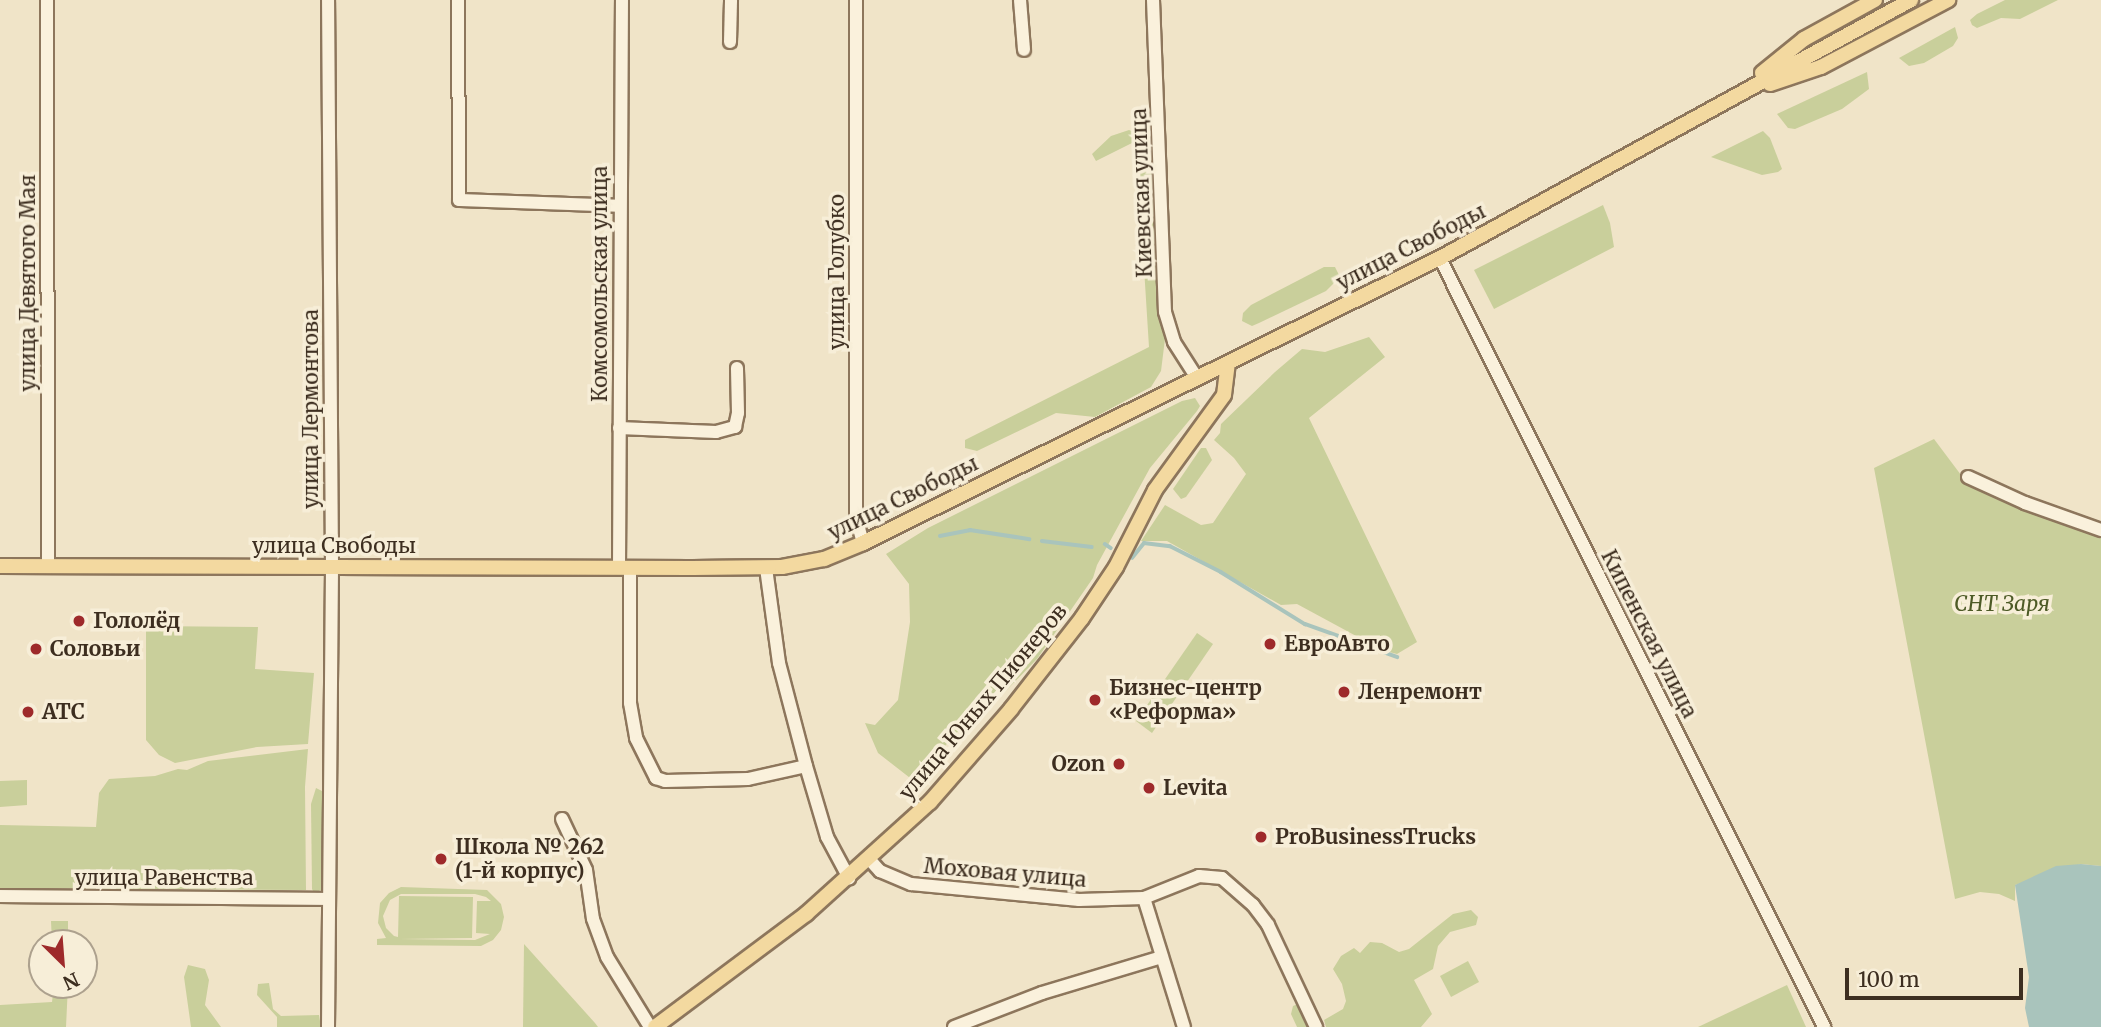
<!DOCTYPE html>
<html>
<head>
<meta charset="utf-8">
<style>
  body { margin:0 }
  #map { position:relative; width:2101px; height:1027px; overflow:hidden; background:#f0e4c8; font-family:Merriweather,serif }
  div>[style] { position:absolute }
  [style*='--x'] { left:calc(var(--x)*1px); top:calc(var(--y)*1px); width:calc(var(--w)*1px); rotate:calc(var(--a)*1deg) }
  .green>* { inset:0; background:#c9cf9b }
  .water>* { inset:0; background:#a9c4bc }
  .stream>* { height:3.5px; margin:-1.75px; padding:0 1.75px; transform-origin:1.75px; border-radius:1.75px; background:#a9c4bc }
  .roads { filter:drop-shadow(2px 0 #8d765c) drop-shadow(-2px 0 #8d765c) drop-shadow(0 2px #8d765c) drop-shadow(0 -2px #8d765c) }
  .minor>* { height:12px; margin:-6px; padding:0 6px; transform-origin:6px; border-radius:6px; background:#faf1dc }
  .major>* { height:14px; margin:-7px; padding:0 7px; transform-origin:7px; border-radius:7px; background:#f3d9a0 }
  .dots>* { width:19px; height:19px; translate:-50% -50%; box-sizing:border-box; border:4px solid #f7eed8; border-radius:50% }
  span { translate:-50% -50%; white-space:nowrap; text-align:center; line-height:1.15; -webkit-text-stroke:7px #f7eed8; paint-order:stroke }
  .street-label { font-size:21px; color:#3d2e20 }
  .park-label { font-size:21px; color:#4d5a26; font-style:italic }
  .poi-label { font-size:21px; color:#3d2e20; font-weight:700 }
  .left { translate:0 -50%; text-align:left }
  .right { translate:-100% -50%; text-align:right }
  .north { position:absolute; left:28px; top:929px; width:70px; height:70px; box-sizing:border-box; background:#f7eed8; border:2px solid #ada18e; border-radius:50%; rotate:155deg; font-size:19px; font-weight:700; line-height:28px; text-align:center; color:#3d2e20 }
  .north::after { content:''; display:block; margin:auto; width:24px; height:32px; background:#9e2a2b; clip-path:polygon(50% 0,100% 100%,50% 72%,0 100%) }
  .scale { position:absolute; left:1845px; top:968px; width:178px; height:32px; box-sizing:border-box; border:4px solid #3d2e20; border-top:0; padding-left:9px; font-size:21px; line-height:24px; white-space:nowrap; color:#3d2e20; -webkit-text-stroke:5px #f7eed8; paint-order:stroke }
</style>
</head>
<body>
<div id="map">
  <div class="green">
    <div style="clip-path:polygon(2005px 0,2058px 0,2020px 19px,2001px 18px,1977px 28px,1972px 25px,1970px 20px,1977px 14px)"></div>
    <div style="clip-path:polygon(1955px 27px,1958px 38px,1953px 46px,1924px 63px,1909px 66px,1899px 58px)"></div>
    <div style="clip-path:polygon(1867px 72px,1869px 89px,1842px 109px,1795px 129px,1788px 128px,1777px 114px)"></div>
    <div style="clip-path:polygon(1129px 130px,1146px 137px,1152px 180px,1158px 302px,1165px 339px,1161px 371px,1151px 387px,1095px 417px,1056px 413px,977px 451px,965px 448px,965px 440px,1149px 347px,1136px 141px,1096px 161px,1092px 154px,1111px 136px)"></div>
    <div style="clip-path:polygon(1763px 131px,1770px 138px,1782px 169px,1778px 172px,1762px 175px,1711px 157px)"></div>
    <div style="clip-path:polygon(1603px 205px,1610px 223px,1614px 247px,1494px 309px,1474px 270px)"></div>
    <div style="clip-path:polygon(1324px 267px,1335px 267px,1340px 277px,1326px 291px,1259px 323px,1252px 326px,1242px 321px,1243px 313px,1251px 305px)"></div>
    <div style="clip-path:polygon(1369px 337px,1385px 357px,1309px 418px,1417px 642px,1397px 654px,1382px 650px,1297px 604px,1281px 605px,1167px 541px,1141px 541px,1165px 505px,1201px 525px,1213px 523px,1246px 474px,1234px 458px,1214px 440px,1220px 433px,1221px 424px,1275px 372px,1302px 349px,1325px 352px)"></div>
    <div style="clip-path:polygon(1195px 398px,1200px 406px,1197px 411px,1150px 468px,1097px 565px,1093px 578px,1037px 659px,992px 705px,984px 702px,914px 781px,878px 753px,865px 723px,875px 725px,898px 700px,910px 622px,909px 584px,886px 554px,928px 528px,1182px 401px)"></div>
    <div style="clip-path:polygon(1934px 439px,1964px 479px,2101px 535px,2101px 866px,2081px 864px,2015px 885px,2015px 901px,1999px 894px,1980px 892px,1955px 899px,1874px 468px)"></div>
    <div style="clip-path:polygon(1201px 448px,1206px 448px,1212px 460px,1186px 497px,1181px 499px,1173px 489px)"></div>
    <div style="clip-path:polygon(146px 626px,258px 627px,255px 669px,314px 673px,308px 744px,257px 747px,175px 763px,159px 755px,146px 740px)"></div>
    <div style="clip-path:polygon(1197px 633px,1213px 644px,1152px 733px,1136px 721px)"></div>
    <div style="clip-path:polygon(308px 749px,305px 787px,306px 890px,0 888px,0 825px,96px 827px,99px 793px,109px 779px,155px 776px,178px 769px,187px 770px,208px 761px)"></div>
    <div style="clip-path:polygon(27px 780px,27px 805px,0 807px,0 781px)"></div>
    <div style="clip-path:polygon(316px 788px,324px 792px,325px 798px,323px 885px,321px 890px,314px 893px,312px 889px,311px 804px)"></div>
    <div style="clip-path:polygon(evenodd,401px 887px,487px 890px,501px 904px,504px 917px,501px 930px,493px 940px,481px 946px,377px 945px,377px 939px,386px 938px,378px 923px,380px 903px,389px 893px,401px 887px,401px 894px,475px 894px,486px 897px,491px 901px,477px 901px,476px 933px,490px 934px,475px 940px,400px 939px,472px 938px,473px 897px,399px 896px,398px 937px,394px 936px,386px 928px,383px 916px,390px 900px,401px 894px)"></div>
    <div style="clip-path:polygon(1471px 910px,1478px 917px,1476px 925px,1450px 932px,1438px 946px,1433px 969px,1414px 980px,1432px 1014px,1421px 1027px,1326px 1027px,1324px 1020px,1343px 1009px,1346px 1001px,1342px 984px,1333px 969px,1341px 956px,1354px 948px,1360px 953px,1370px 942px,1382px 943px,1399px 952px,1409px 949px,1453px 914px)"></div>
    <div style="clip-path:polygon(51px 921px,68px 921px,68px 943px,52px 943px)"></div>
    <div style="clip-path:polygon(524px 944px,595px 1023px,598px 1027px,523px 1027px)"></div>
    <div style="clip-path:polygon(1468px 961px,1479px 982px,1451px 997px,1440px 976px)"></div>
    <div style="clip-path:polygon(188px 965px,205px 969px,209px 980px,205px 1005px,221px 1027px,191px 1027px,184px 977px)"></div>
    <div style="clip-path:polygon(269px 983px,273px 1009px,281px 1016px,319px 1015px,321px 1027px,277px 1027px,277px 1017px,257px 995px,258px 984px)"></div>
    <div style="clip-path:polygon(54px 985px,68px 985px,66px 1027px,0 1027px,0 1005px,52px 1002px)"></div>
    <div style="clip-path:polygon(1787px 985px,1806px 1027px,1698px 1027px)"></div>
    <div style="clip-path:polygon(1298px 1004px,1304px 1013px,1310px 1027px,1297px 1027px,1291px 1014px,1293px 1006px)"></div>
  </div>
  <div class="water">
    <div style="clip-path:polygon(2081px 864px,2101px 866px,2101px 1027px,2029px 1027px,2025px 1008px,2029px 977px,2015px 885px,2056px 866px)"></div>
  </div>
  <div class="stream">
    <div style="--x:940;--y:536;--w:31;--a:-11"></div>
    <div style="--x:970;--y:530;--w:60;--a:8.7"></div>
    <div style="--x:1042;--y:541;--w:50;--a:6.8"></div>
    <div style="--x:1105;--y:544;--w:7;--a:34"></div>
    <div style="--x:1132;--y:558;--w:19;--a:-51"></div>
    <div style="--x:1144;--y:543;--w:26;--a:7"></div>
    <div style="--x:1170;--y:546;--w:57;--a:27"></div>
    <div style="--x:1221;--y:572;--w:99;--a:31.8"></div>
    <div style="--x:1305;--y:624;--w:98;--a:19.7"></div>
  </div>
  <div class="roads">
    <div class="minor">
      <div style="--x:47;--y:0;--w:566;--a:89.9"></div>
      <div style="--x:458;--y:0;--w:200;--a:89.7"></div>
      <div style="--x:459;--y:200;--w:160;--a:2.1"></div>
      <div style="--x:856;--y:0;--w:517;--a:90"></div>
      <div style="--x:856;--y:517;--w:27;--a:75"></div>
      <div style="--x:1020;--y:0;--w:50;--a:85.4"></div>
      <div style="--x:1153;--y:0;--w:312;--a:87.8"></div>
      <div style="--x:1165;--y:312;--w:31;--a:73"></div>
      <div style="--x:1174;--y:342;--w:43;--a:57.4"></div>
      <div style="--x:730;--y:42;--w:42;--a:-88.6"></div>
      <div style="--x:1440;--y:258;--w:860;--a:63.46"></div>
      <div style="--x:619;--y:428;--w:97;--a:2.4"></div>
      <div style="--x:716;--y:432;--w:20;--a:-15"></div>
      <div style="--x:735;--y:427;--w:14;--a:-78"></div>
      <div style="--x:738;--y:413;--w:45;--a:-91.3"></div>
      <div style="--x:1968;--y:477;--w:63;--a:24.5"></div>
      <div style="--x:2025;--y:503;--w:81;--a:19.6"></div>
      <div style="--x:619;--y:568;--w:568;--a:-89.7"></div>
      <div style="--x:630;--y:568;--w:135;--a:90"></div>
      <div style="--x:630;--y:703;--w:36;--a:80"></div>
      <div style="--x:636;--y:738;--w:45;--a:63.4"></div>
      <div style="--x:656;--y:778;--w:9;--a:18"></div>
      <div style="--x:665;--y:781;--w:83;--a:-1.4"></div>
      <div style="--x:748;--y:779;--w:59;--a:-12.6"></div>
      <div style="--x:766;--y:568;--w:96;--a:82.2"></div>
      <div style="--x:779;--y:663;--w:106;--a:75.3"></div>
      <div style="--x:806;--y:766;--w:74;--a:73.5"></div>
      <div style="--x:827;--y:837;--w:47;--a:61.8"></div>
      <div style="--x:562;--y:819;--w:56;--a:64.8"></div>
      <div style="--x:586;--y:870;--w:49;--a:81.9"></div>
      <div style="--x:593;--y:919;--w:40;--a:69.8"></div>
      <div style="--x:607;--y:957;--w:82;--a:58.4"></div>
      <div style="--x:870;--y:860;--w:15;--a:48"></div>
      <div style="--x:880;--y:871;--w:34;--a:23"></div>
      <div style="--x:911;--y:884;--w:169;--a:5.4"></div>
      <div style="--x:1079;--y:900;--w:65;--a:-1.8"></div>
      <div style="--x:1144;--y:898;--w:59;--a:-21.8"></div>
      <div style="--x:1199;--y:876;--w:23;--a:5"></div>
      <div style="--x:1222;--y:878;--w:41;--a:41.1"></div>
      <div style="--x:1253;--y:905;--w:25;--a:53"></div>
      <div style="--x:1268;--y:925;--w:113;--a:64.8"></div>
      <div style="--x:0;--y:896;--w:327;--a:0.5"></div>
      <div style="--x:1144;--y:898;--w:135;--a:72.8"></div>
      <div style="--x:328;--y:1027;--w:461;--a:-89.5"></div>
      <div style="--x:332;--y:566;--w:566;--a:-90.4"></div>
      <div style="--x:954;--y:1027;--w:94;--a:-21.1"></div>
      <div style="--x:1042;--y:993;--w:125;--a:-16.7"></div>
    </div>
    <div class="major">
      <div style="--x:1762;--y:73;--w:54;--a:-39"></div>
      <div style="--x:1804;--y:39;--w:81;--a:-28.8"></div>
      <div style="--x:1770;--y:84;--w:54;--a:-18.4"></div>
      <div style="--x:1821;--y:67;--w:144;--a:-27.8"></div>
      <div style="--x:0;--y:566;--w:693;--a:0.17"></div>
      <div style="--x:693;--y:568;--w:89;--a:-0.6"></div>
      <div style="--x:782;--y:567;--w:43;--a:-10.8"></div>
      <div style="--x:824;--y:559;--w:42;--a:-22.3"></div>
      <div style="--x:863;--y:543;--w:644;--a:-26.29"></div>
      <div style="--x:1440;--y:258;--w:537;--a:-28.71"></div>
      <div style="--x:655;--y:1027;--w:189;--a:-36.8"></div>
      <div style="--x:806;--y:914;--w:167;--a:-42.1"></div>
      <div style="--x:930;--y:802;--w:123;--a:-48.9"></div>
      <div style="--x:1011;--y:709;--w:115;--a:-52"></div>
      <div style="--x:1082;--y:618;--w:61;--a:-56.3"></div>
      <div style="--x:1116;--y:567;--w:86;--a:-63.1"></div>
      <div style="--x:1155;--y:490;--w:117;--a:-54"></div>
      <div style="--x:1224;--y:395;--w:32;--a:-83"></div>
    </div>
  </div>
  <div class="dots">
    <div style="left:79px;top:621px;background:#9e2a2b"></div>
    <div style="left:1270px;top:644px;background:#9e2a2b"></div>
    <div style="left:36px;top:649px;background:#9e2a2b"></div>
    <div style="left:1344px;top:692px;background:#9e2a2b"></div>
    <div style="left:1095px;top:700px;background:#9e2a2b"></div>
    <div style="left:28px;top:712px;background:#9e2a2b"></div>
    <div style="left:1119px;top:764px;background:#9e2a2b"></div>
    <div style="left:1149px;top:788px;background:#9e2a2b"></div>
    <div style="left:1261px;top:837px;background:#9e2a2b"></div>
    <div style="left:441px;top:859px;background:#9e2a2b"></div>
  </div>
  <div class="street-label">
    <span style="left:1142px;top:193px;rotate:-92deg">Киевская улица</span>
    <span style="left:1411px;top:247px;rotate:-27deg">улица Свободы</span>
    <span style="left:837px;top:272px;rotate:-90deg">улица Голубко</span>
    <span style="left:28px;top:283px;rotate:-90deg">улица Девятого Мая</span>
    <span style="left:600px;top:284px;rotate:-90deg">Комсомольская улица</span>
    <span style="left:311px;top:409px;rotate:-90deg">улица Лермонтова</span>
    <span style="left:903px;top:498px;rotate:-26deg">улица Свободы</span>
    <span style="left:334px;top:546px">улица Свободы</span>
    <span style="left:1649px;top:634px;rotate:63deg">Кипенская улица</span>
    <span style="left:983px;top:702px;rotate:-50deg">улица Юных Пионеров</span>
    <span style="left:1005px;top:873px;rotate:5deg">Моховая улица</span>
    <span style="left:164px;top:878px">улица Равенства</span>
  </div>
  <div class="park-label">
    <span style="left:2002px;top:604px">СНТ Заря</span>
  </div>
  <div class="poi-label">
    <span class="left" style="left:93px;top:621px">Гололёд</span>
    <span class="left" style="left:1284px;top:644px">ЕвроАвто</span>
    <span class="left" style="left:50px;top:649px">Соловьи</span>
    <span class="left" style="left:1109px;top:700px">Бизнес-центр<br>«Реформа»</span>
    <span class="left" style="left:1358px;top:692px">Ленремонт</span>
    <span class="left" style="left:42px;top:712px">АТС</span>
    <span class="right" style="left:1105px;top:764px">Ozon</span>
    <span class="left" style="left:1163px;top:788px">Levita</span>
    <span class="left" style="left:1275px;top:837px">ProBusinessTrucks</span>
    <span class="left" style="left:455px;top:859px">Школа № 262<br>(1-й корпус)</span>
  </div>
  <div class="north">N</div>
  <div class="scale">100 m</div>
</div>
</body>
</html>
